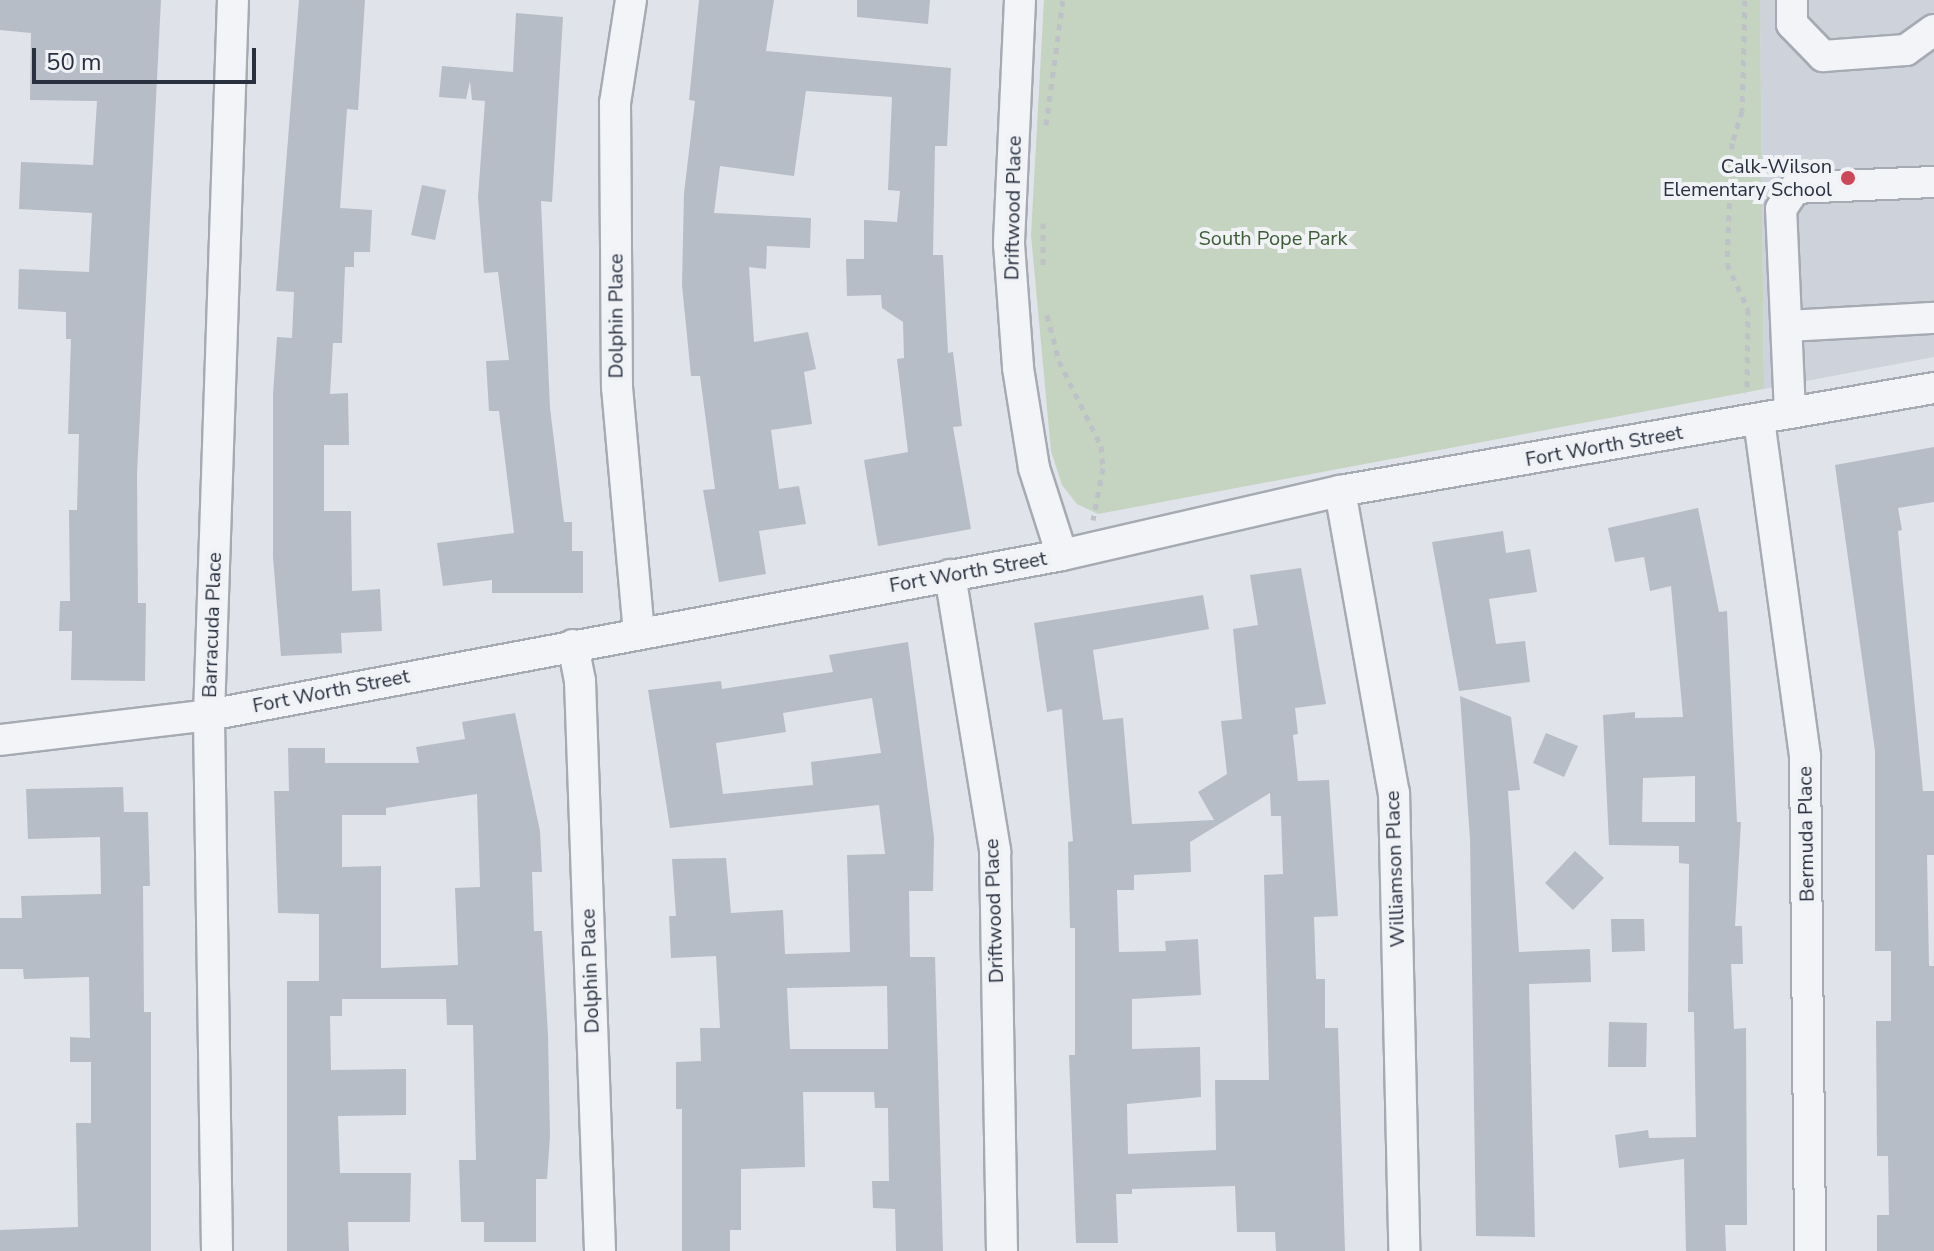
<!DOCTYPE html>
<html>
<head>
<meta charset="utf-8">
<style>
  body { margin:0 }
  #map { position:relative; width:1934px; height:1251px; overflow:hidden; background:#e0e3e9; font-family:"Nunito Sans",sans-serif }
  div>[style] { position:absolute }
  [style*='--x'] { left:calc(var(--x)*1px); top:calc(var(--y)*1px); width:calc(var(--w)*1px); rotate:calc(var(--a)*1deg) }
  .built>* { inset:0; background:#ced2db }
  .green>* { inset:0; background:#c5d3c1 }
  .building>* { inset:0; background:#b7bdc6 }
  .path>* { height:5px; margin-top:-2.5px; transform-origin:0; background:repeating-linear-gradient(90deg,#bec1c7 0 6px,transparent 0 12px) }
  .roads { filter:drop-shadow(2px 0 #a5aab3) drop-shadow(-2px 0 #a5aab3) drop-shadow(0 2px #a5aab3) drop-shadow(0 -2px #a5aab3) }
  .minor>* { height:30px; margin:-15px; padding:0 15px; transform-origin:15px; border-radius:15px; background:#f3f4f7 }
  .dots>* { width:22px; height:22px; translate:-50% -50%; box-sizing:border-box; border:4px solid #f0f2f6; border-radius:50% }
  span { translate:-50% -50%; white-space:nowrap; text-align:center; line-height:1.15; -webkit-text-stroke:8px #f0f2f6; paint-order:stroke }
  .poi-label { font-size:20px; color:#293140 }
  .right { translate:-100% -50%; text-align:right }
  .street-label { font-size:20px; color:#293140 }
  .park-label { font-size:20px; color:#3d5c36 }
  .scale { position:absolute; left:32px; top:48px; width:224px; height:36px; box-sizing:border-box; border:4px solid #293140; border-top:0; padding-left:10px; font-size:24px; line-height:28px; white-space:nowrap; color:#293140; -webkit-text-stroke:6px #f0f2f6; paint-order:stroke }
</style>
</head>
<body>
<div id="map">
  <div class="built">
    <div style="clip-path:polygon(1760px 0,1934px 0,1934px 357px,1764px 389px)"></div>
  </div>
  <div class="green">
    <div style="clip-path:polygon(1044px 0,1760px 0,1764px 389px,1098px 514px,1077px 504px,1062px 485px,1051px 451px,1031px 235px)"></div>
  </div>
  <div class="building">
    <div style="clip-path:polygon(0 0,161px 0,137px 474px,138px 603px,146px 603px,145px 681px,71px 680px,72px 631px,59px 631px,60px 601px,70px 601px,69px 510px,77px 510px,79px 434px,68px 434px,71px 339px,66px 339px,66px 312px,18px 309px,19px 269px,89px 272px,92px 213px,19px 209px,21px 162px,93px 165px,97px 101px,30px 100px,31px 33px,0 30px)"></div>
    <div style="clip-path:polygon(299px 0,365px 0,358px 110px,347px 109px,340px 208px,372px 210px,370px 252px,354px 252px,354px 267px,345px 267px,342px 343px,333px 343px,330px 394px,348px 393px,349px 445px,324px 445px,324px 511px,351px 511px,352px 591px,380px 589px,382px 631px,341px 633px,342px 653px,281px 656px,273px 557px,273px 394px,277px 337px,292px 338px,294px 292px,276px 291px)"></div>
    <div style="clip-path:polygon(699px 0,774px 0,766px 51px,951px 68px,947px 146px,935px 146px,933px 255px,943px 255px,948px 353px,953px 352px,962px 426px,953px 427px,971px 529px,878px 546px,864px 460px,908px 452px,897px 359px,904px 358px,903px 322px,882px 308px,881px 295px,847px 296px,846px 259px,864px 259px,864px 220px,897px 222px,900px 191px,888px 190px,892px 97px,806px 91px,794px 176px,720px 166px,714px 213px,811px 218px,810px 248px,767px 246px,766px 269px,749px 267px,754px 342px,808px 332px,816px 369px,804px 372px,812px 424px,771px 430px,779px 489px,799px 486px,806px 524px,759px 531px,766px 574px,719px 582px,703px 490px,715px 489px,700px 376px,691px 376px,682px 285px,684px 193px,695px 101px,689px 100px)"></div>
    <div style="clip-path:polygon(857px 0,930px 0,928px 24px,857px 17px)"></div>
    <div style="clip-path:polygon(516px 13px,563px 17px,552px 202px,541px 201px,550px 408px,564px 522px,572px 522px,572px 551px,583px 551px,583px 593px,492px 593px,492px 580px,443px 586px,437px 543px,514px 533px,499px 411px,489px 411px,486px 361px,509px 360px,498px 272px,484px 273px,478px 197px,485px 101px,472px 100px,470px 81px,466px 99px,439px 97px,442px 66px,513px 72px)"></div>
    <div style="clip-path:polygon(422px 185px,446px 190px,435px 240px,411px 235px)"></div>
    <div style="clip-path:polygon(1934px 447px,1934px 502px,1898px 508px,1902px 530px,1898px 531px,1923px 791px,1934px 791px,1934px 855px,1927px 855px,1929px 966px,1934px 966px,1934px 1251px,1877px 1251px,1877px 1215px,1889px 1215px,1888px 1156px,1877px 1156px,1876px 1021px,1891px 1021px,1891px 951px,1875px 951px,1875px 751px,1835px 465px)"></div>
    <div style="clip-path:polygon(evenodd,1698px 508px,1719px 612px,1727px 611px,1737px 822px,1741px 822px,1735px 926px,1742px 926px,1743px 964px,1731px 964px,1734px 1029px,1746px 1028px,1747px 1225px,1725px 1225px,1726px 1251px,1686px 1251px,1684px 1159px,1619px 1168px,1615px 1135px,1648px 1130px,1649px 1138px,1696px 1137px,1694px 1012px,1688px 1012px,1689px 864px,1679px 863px,1679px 846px,1609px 845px,1603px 715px,1635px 712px,1635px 718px,1683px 717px,1671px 586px,1650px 591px,1644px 557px,1615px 562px,1608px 528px,1698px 508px,1695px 776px,1695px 822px,1642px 822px,1643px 778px,1695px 776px)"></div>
    <div style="clip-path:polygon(1503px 531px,1506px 553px,1530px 549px,1537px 592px,1489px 599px,1496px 644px,1525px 641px,1530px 682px,1459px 691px,1432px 542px)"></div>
    <div style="clip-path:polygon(evenodd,1301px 568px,1326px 704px,1295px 708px,1298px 734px,1293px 735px,1298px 781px,1329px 780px,1338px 916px,1314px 917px,1316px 979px,1325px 979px,1325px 1028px,1338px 1028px,1345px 1251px,1276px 1251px,1275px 1232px,1237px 1232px,1235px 1186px,1132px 1189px,1132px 1194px,1116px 1194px,1118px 1243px,1076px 1243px,1069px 1055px,1075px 1055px,1075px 928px,1070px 928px,1068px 842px,1073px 841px,1062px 709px,1047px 712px,1034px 623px,1203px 595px,1209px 629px,1093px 650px,1103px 720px,1123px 718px,1132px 824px,1214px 820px,1198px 792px,1227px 774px,1221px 721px,1242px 719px,1233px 629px,1258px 625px,1250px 575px,1301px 568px,1270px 793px,1271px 816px,1281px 816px,1283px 874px,1264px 875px,1269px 1080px,1215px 1080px,1216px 1150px,1128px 1154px,1127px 1104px,1201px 1097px,1200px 1047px,1132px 1049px,1132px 999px,1201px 995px,1198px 939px,1165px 941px,1166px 951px,1119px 952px,1117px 890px,1134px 890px,1134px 875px,1191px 872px,1190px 842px,1270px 793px)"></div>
    <div style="clip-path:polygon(evenodd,908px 642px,934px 837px,933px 891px,909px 891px,910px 957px,935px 957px,943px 1251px,896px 1251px,895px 1209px,873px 1208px,872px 1181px,889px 1181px,888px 1108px,875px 1108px,874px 1092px,803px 1092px,805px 1167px,741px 1169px,741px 1230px,730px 1230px,730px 1251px,682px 1251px,682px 1109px,676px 1109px,676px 1062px,701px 1061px,700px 1028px,720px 1028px,716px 956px,671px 958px,669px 916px,676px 916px,672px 859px,726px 858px,731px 913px,783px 910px,785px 954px,850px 952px,847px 855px,885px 854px,879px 805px,670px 828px,648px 690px,721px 681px,722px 689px,833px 672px,829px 655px,908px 642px,872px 698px,881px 753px,811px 762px,813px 785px,723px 794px,716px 743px,786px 732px,783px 713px,872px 698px,908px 642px,887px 986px,888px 1049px,790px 1049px,787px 988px,887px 986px)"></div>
    <div style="clip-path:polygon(1460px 696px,1511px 717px,1520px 790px,1508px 791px,1519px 952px,1590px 949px,1591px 982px,1529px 984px,1535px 1237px,1476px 1236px,1470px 839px)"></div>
    <div style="clip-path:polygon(evenodd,515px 713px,540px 831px,542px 872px,532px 872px,534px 931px,542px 931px,548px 1035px,550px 1136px,547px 1179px,536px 1179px,536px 1242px,484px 1242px,484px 1222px,461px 1222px,459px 1160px,476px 1160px,473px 1025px,447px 1025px,446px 999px,342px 999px,342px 1016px,330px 1016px,331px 1070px,406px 1069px,406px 1115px,338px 1116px,340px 1173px,411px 1173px,410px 1222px,348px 1222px,349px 1251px,287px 1251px,287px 981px,319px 981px,319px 914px,278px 913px,274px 791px,289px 791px,288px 748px,325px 748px,325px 763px,419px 763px,416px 747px,465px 739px,462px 722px,515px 713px,477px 794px,480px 887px,455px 888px,458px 965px,381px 968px,381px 866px,342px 867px,342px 815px,386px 815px,386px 808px,477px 794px)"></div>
    <div style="clip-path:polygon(1546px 733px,1578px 746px,1564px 777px,1533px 763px)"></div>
    <div style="clip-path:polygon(123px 787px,124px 812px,148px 812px,150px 886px,143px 886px,144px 1012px,151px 1012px,151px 1251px,0 1251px,0 1230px,78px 1227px,76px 1123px,91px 1123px,91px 1062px,70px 1062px,70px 1037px,90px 1038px,89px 977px,24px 979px,23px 969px,0 969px,0 918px,22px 918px,21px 896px,101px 894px,100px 837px,28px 839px,26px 789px)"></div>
    <div style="clip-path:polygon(1575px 851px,1604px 878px,1573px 910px,1545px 883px)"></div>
    <div style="clip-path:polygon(1611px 919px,1644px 919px,1645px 951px,1612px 952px)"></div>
    <div style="clip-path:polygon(1609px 1022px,1647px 1023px,1646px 1067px,1608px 1067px)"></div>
  </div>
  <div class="path">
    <div style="--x:1745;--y:0;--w:111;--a:91.5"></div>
    <div style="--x:1742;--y:111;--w:34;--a:107"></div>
    <div style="--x:1732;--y:143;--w:121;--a:92.4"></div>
    <div style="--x:1727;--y:264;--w:50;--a:65"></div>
    <div style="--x:1748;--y:309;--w:84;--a:90.7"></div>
    <div style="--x:1046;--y:125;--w:126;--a:-82.3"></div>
    <div style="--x:1043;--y:223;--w:46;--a:90"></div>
    <div style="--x:1047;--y:315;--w:48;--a:75.4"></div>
    <div style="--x:1059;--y:361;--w:95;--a:63.7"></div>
    <div style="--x:1101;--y:446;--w:22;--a:85"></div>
    <div style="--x:1103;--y:468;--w:53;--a:100.9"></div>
  </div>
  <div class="roads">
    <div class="minor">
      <div style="--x:631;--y:0;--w:104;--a:98.8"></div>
      <div style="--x:615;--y:103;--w:284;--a:89.6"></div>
      <div style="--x:617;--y:387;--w:246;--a:84.9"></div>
      <div style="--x:1020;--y:0;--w:244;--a:92.6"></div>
      <div style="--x:1009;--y:244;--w:124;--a:85.8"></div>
      <div style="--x:1018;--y:368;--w:101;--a:80.9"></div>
      <div style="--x:1034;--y:468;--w:91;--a:72.2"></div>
      <div style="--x:1792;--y:0;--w:24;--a:90"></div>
      <div style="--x:1792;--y:24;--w:45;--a:45.9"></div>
      <div style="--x:1823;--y:56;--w:83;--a:-4.1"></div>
      <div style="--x:1906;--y:50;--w:34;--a:-36"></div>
      <div style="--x:1789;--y:326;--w:145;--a:-3.2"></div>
      <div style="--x:1790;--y:413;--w:204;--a:-92.5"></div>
      <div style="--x:1781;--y:209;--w:25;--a:-56"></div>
      <div style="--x:1795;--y:188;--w:139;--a:-2.5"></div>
      <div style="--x:1759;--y:420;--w:340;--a:82.2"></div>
      <div style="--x:1805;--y:757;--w:494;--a:89.4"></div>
      <div style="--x:1340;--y:491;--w:307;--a:79.9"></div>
      <div style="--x:1394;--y:793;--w:458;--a:88.7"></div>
      <div style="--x:950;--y:575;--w:280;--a:80.7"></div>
      <div style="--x:995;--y:851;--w:400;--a:89"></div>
      <div style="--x:573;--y:645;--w:37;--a:79"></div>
      <div style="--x:580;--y:681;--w:570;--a:87.99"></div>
      <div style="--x:0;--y:740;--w:210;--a:-6.8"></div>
      <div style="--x:209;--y:715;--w:868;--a:-10.62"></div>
      <div style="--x:1062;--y:555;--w:285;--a:-13"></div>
      <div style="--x:1340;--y:491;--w:603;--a:-9.84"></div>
      <div style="--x:217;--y:1251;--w:536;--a:-90.86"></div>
      <div style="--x:209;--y:715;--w:715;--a:-88.08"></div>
    </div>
  </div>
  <div class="dots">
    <div style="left:1848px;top:178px;background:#cc4758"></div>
  </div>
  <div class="poi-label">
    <span class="right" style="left:1832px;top:178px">Calk-Wilson<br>Elementary School</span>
  </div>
  <div class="street-label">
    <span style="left:1013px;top:208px;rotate:-89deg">Driftwood Place</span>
    <span style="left:616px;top:316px;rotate:-90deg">Dolphin Place</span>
    <span style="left:1604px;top:446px;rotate:-10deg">Fort Worth Street</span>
    <span style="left:968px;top:572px;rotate:-10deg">Fort Worth Street</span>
    <span style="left:212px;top:625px;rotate:-88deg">Barracuda Place</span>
    <span style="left:331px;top:691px;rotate:-11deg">Fort Worth Street</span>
    <span style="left:1806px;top:834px;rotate:-91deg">Bermuda Place</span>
    <span style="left:1395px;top:869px;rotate:-92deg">Williamson Place</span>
    <span style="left:994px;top:911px;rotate:-92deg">Driftwood Place</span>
    <span style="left:590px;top:971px;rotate:-92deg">Dolphin Place</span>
  </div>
  <div class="park-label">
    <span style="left:1273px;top:238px">South Pope Park</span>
  </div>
  <div class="scale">50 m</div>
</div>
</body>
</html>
